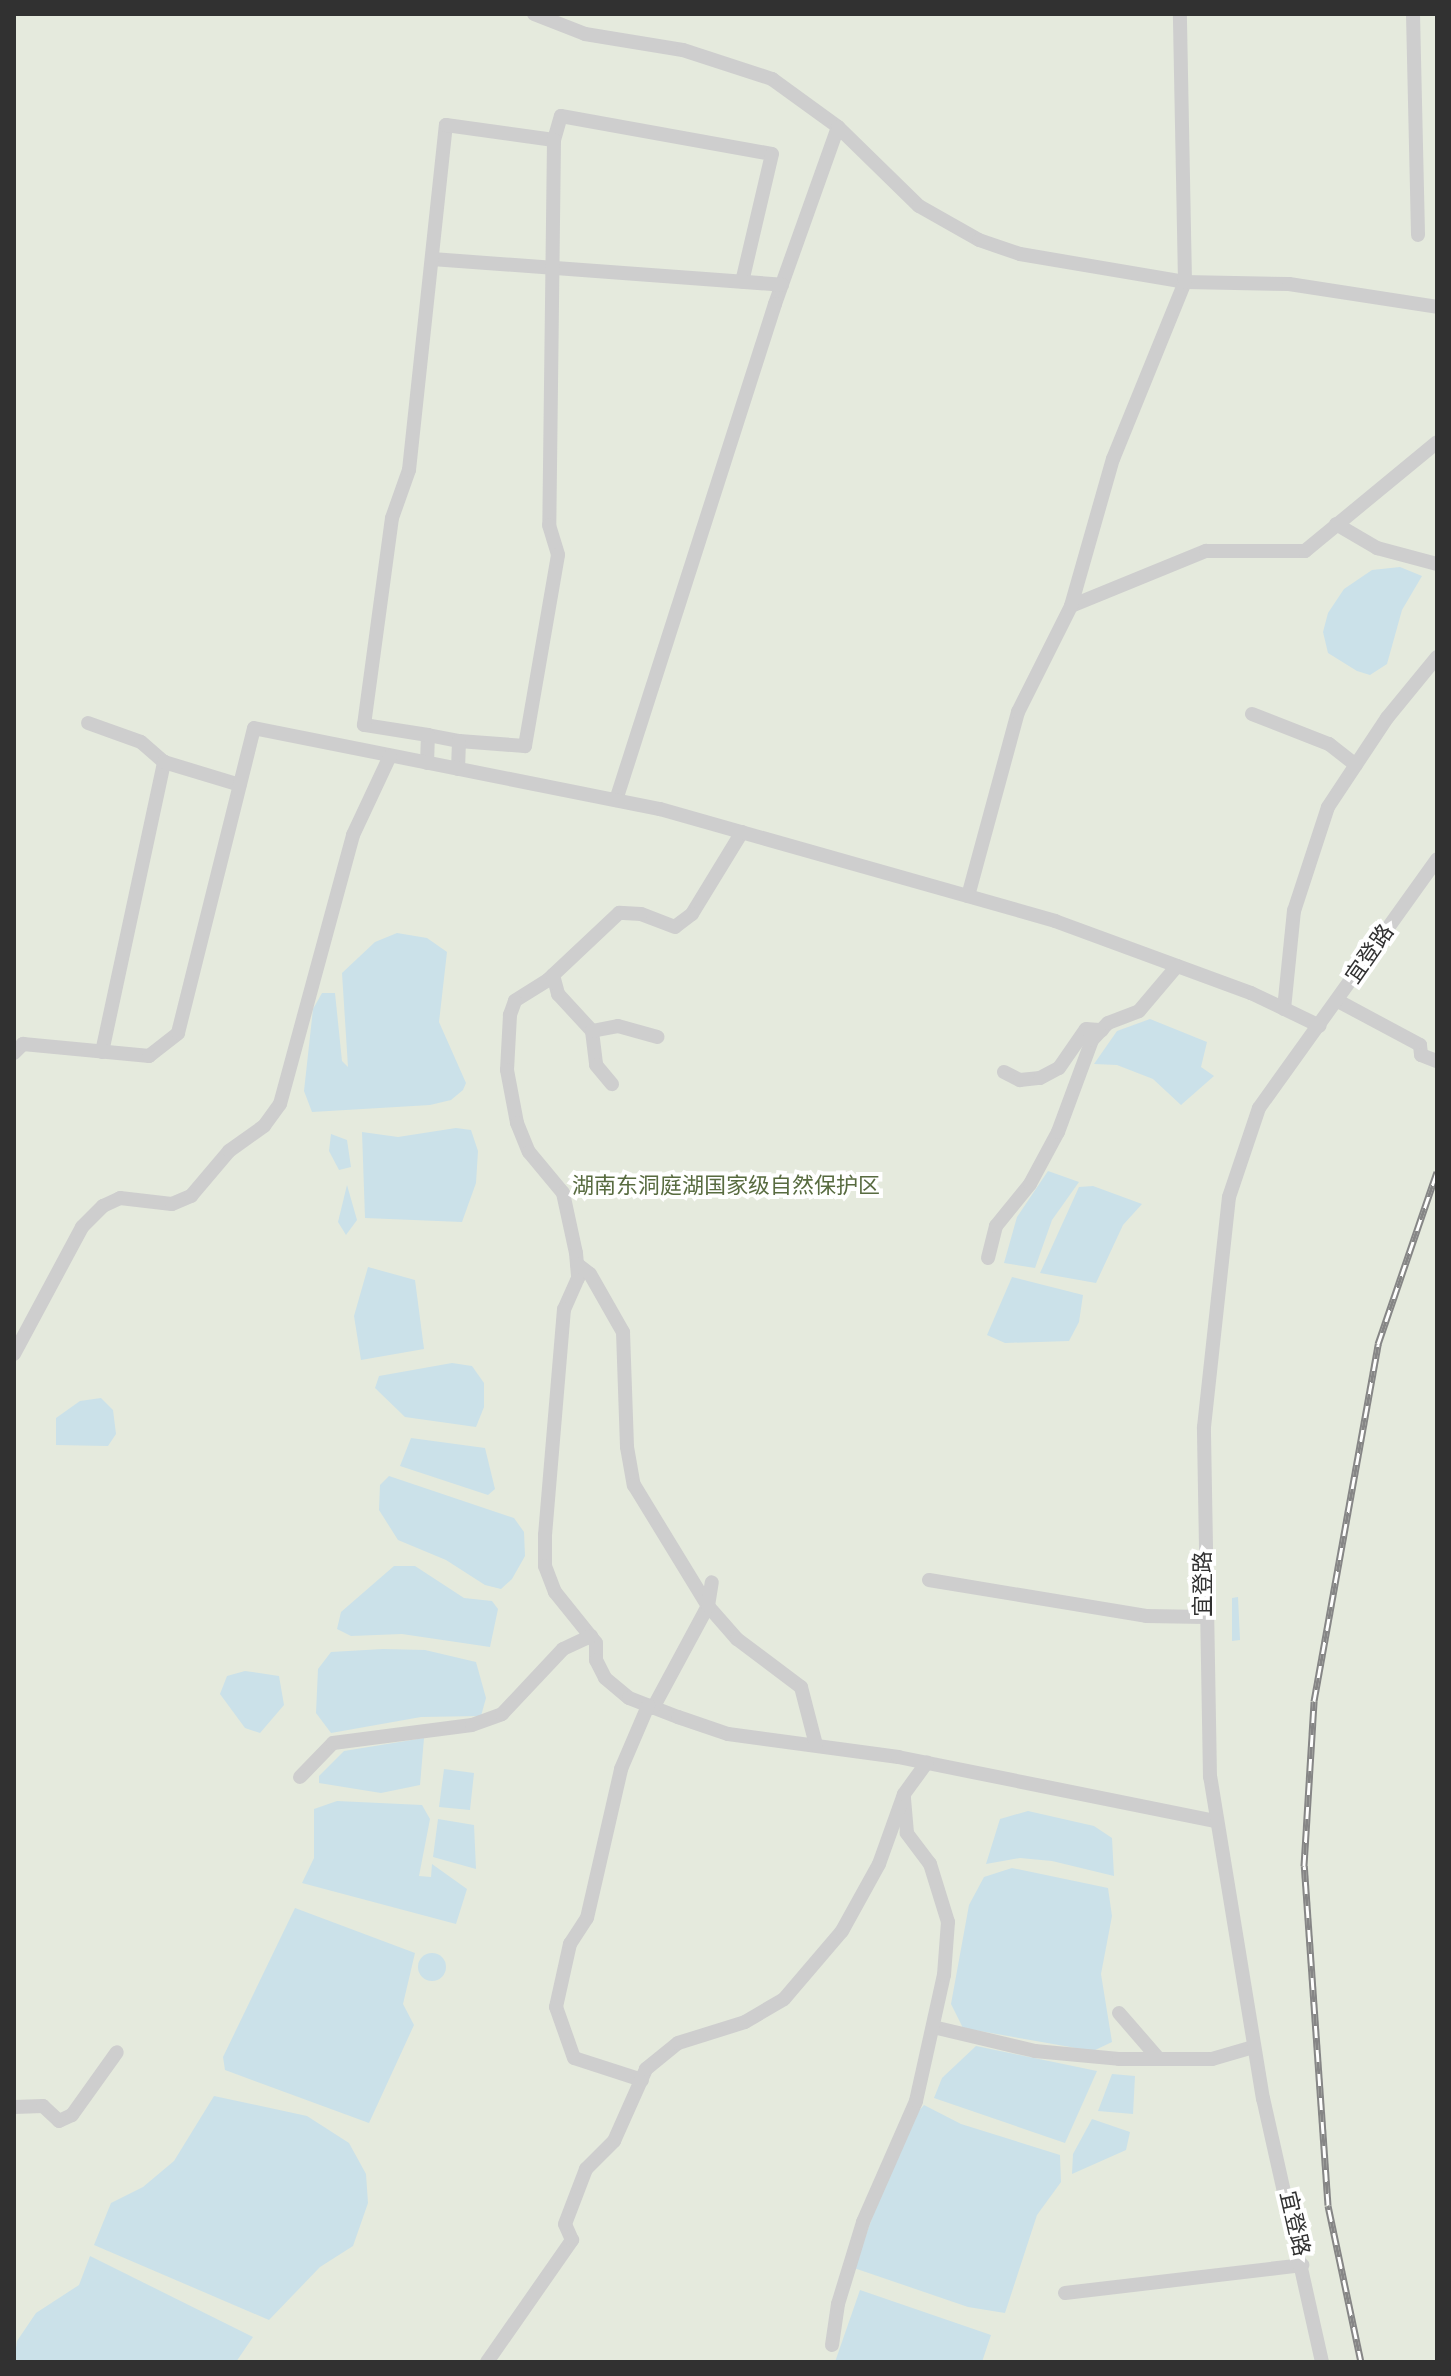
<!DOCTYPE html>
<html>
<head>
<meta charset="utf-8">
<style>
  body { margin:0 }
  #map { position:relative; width:1451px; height:2376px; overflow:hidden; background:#fff; font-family:Overpass,"Noto Sans SC",sans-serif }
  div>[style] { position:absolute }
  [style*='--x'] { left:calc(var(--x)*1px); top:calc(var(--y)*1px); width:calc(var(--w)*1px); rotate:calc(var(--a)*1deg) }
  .green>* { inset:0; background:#e5eadd }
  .water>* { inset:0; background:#cbe1e9 }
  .round { border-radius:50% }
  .minor>* { height:14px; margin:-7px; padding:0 7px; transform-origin:7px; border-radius:7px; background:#cecece }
  .rail>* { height:7px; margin-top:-3.5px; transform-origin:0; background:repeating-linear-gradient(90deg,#fff 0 12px,#868686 0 24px); box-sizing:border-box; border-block:2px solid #868686 }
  span { translate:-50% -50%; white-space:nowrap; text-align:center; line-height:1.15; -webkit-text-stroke:8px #fff; paint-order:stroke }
  .street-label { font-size:22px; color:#313131 }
  .park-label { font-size:22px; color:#586b40 }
  .frame { position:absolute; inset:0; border:16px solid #313131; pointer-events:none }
</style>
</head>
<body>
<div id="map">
  <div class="green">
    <div style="clip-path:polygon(14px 14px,1437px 14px,1437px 2362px,14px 2362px)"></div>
  </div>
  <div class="water">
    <div style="clip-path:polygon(1400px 567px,1422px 576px,1402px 610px,1387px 664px,1370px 675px,1357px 671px,1328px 653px,1323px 632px,1328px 613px,1344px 589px,1372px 570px)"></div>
    <div style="clip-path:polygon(397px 933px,427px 938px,447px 952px,439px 1022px,466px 1083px,463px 1090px,451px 1100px,430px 1105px,312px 1112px,304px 1091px,313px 1009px,322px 993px,335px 993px,342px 1061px,348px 1067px,342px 973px,375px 942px)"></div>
    <div style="clip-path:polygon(1150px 1019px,1207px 1042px,1201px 1067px,1214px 1076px,1181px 1105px,1153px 1079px,1117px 1065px,1094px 1064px,1117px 1031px)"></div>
    <div style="clip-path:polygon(456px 1128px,471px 1130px,478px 1151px,476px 1183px,462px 1222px,365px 1218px,362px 1132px,398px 1137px)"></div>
    <div style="clip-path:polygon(331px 1134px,347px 1140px,351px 1167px,339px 1170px,329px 1151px)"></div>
    <div style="clip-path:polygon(1048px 1171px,1079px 1182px,1052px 1220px,1035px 1268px,1004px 1263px,1017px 1217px)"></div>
    <div style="clip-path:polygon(347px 1185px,357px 1220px,346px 1235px,338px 1222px)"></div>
    <div style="clip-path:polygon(1093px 1186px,1142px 1204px,1123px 1225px,1096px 1283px,1040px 1273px,1079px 1187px)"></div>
    <div style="clip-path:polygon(368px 1267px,415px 1280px,424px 1349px,361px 1360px,354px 1316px)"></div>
    <div style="clip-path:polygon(1012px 1277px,1083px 1295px,1079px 1322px,1069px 1341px,1005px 1343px,987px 1335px)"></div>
    <div style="clip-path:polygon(452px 1363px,472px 1366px,484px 1383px,484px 1407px,476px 1427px,405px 1417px,375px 1388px,379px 1376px)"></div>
    <div style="clip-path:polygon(101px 1398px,113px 1410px,116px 1434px,108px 1446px,56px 1445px,56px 1418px,80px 1401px)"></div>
    <div style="clip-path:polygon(411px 1438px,485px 1448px,495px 1489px,488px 1495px,400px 1466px)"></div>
    <div style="clip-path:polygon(389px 1476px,514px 1518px,524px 1532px,525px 1556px,512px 1579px,501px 1589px,485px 1585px,446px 1560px,398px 1540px,379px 1510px,380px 1485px)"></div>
    <div style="clip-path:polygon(394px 1566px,415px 1566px,464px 1598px,492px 1601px,498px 1609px,490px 1647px,402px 1634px,351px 1636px,337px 1629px,341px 1612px)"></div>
    <div style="clip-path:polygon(1238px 1597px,1240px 1640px,1232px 1641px,1232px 1598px)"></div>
    <div style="clip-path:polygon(383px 1649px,425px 1650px,476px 1662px,486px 1698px,481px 1716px,421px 1717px,331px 1733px,316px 1713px,318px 1669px,331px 1652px)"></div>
    <div style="clip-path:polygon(245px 1671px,279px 1676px,284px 1705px,260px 1733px,245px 1728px,220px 1694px,227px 1676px)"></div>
    <div style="clip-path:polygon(424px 1738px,420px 1785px,381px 1793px,319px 1783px,319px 1776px,344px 1751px)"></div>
    <div style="clip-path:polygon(444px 1769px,474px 1773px,470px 1810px,439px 1807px)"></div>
    <div style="clip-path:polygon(337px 1801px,422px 1805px,430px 1819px,419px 1876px,431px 1877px,432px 1864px,467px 1889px,456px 1924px,302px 1883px,314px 1858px,314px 1809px)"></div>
    <div style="clip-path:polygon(1028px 1811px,1094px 1826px,1112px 1838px,1114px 1876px,1052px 1861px,1020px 1858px,986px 1864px,1000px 1819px)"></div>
    <div style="clip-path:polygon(438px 1819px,474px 1825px,476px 1869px,433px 1857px)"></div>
    <div style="clip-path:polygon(1012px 1868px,1108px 1888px,1112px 1916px,1101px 1974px,1112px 2042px,1093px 2051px,963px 2028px,951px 2004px,969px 1905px,984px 1877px)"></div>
    <div style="clip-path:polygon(295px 1908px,415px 1953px,403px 2004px,414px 2025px,369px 2123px,225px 2070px,223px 2057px)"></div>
    <div class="round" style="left:418px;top:1953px;width:28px;height:28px"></div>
    <div style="clip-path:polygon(976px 2046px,1097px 2071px,1065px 2143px,934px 2098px,942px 2078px)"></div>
    <div style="clip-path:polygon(1112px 2074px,1135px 2076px,1133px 2114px,1098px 2111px)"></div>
    <div style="clip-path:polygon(214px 2096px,307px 2116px,349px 2143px,366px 2174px,368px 2203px,353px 2246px,320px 2267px,269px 2320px,94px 2245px,111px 2203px,143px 2187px,174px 2161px)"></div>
    <div style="clip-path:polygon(924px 2105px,961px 2124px,1060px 2155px,1061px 2182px,1037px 2215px,1005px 2313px,968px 2307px,854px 2268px,905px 2127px)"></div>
    <div style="clip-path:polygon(1092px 2119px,1130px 2132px,1126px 2150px,1072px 2174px,1073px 2154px)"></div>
    <div style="clip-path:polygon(90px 2256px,253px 2337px,236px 2362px,14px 2362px,17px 2341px,36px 2313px,79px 2285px)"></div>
    <div style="clip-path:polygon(860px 2290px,991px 2335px,982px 2362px,835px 2362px)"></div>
  </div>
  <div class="minor">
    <div style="--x:534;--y:14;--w:55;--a:21.4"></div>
    <div style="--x:585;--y:34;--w:99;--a:9.3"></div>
    <div style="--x:683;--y:50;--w:94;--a:18"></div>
    <div style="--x:772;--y:79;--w:82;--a:36"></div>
    <div style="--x:838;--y:127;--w:188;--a:109.6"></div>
    <div style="--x:775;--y:304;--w:521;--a:107.77"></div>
    <div style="--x:1413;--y:14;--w:221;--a:88.7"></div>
    <div style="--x:838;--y:127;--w:113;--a:44.3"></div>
    <div style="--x:919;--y:206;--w:69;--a:29.5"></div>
    <div style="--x:979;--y:240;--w:43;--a:18.9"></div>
    <div style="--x:1020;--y:254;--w:167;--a:9.6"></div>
    <div style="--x:1185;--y:282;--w:104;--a:1.1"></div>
    <div style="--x:1289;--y:284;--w:150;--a:8.8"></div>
    <div style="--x:554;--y:140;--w:25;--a:-74"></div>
    <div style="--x:561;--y:116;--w:214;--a:10.2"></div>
    <div style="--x:772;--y:154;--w:131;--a:103.2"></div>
    <div style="--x:432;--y:259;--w:351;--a:4.2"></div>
    <div style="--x:1336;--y:524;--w:48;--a:30.3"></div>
    <div style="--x:1377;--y:548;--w:62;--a:14.9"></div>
    <div style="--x:1071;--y:606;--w:146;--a:-22.2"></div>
    <div style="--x:1206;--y:551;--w:99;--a:0"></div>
    <div style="--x:1305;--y:551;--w:171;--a:-39.5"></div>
    <div style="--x:1252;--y:714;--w:83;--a:21.3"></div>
    <div style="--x:1329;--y:744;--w:34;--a:38"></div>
    <div style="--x:88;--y:723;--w:56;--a:19.7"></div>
    <div style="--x:141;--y:742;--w:30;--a:41"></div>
    <div style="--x:428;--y:735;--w:32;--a:11"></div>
    <div style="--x:427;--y:763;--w:28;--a:-88"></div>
    <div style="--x:428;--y:735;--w:65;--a:-171.1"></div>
    <div style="--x:364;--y:725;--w:209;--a:-82.3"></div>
    <div style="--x:392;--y:518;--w:51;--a:-70.5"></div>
    <div style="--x:409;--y:470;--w:347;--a:-83.9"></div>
    <div style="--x:446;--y:125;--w:109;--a:7.9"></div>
    <div style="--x:554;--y:140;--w:385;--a:90.7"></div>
    <div style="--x:549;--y:525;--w:31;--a:73"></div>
    <div style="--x:558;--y:555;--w:194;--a:99.8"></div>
    <div style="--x:525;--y:746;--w:66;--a:-175.7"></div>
    <div style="--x:459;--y:741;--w:28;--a:92"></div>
    <div style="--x:742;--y:832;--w:96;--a:121.4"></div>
    <div style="--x:692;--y:914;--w:21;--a:143"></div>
    <div style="--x:675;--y:927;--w:36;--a:-159"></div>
    <div style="--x:641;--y:914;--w:22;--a:-177"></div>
    <div style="--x:619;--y:913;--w:98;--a:136.7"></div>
    <div style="--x:548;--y:980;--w:39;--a:148"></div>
    <div style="--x:515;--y:1001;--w:15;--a:110"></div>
    <div style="--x:510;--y:1015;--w:55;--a:93.1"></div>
    <div style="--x:507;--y:1070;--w:54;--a:79.3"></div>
    <div style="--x:517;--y:1123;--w:31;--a:68"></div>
    <div style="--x:529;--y:1152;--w:53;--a:50.3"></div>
    <div style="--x:563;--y:1193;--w:61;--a:77.8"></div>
    <div style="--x:576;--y:1253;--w:25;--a:85"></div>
    <div style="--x:578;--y:1278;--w:34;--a:114"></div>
    <div style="--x:564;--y:1309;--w:227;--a:94.8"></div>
    <div style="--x:545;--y:1535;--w:31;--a:90"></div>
    <div style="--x:545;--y:1566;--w:28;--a:69"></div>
    <div style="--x:555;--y:1592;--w:65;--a:51.2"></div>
    <div style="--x:596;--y:1643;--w:17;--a:90"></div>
    <div style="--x:596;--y:1660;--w:20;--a:63"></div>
    <div style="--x:605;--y:1678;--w:31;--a:40"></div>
    <div style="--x:629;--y:1698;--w:53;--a:21.2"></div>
    <div style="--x:678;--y:1717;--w:53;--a:18.8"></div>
    <div style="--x:728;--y:1734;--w:172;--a:7.7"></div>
    <div style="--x:898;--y:1757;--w:324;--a:11.4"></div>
    <div style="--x:968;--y:896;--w:191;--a:-74.8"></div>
    <div style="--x:1018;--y:712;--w:119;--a:-63.4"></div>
    <div style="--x:1071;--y:606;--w:153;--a:-74.1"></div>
    <div style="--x:1113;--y:459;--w:191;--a:-67.9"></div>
    <div style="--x:1185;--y:282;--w:268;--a:-91.1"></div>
    <div style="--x:553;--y:975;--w:20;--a:75"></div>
    <div style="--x:558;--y:994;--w:50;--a:47.4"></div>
    <div style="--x:592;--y:1031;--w:34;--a:83"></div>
    <div style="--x:596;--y:1065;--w:25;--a:50"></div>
    <div style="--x:1338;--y:1001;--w:93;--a:28.2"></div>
    <div style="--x:1420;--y:1045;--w:10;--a:84"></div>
    <div style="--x:1421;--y:1055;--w:17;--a:21"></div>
    <div style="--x:1284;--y:1009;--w:99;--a:-84.2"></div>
    <div style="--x:1294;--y:911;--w:109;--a:-71.9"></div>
    <div style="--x:1328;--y:807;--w:107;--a:-56.5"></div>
    <div style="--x:1387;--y:718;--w:79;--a:-50.7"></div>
    <div style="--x:592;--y:1031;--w:26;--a:-11"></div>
    <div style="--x:618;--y:1026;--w:41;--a:15.4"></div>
    <div style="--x:102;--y:1052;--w:297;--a:-77.9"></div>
    <div style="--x:164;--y:762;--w:79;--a:16.8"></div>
    <div style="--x:14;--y:1053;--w:13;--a:-45"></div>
    <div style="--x:23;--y:1044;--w:127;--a:5.4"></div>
    <div style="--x:149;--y:1056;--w:37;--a:-38"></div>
    <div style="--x:178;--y:1033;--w:314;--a:-76"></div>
    <div style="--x:254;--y:728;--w:414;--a:11.3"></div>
    <div style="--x:660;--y:809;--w:411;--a:15.8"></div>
    <div style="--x:1055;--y:921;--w:209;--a:20.2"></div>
    <div style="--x:1251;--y:993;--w:76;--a:25.6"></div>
    <div style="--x:1004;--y:1072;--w:18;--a:27"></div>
    <div style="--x:1020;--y:1080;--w:20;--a:-6"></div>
    <div style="--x:1040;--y:1078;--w:21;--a:-28"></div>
    <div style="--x:1059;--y:1068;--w:47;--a:-55.3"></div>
    <div style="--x:1086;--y:1029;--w:16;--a:4"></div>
    <div style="--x:988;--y:1258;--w:33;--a:-76"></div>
    <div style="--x:996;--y:1226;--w:54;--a:-51"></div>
    <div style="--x:1030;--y:1184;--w:59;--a:-61.7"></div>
    <div style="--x:1058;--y:1132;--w:98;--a:-69.7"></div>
    <div style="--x:1092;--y:1040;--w:23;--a:-47"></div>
    <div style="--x:1108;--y:1023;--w:33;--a:-21"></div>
    <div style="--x:1139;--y:1011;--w:59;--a:-49.8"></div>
    <div style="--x:577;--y:1264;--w:16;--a:38"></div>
    <div style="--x:590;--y:1274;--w:67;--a:60.4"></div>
    <div style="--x:623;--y:1332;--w:115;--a:88"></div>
    <div style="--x:627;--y:1447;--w:39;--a:80"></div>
    <div style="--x:634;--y:1485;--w:142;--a:58.6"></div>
    <div style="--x:708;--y:1606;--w:44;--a:48.7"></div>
    <div style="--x:737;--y:1639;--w:80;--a:36.9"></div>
    <div style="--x:801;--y:1687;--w:60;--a:75.5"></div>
    <div style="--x:14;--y:1354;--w:144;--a:-61.8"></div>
    <div style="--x:82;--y:1227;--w:30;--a:-45"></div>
    <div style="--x:103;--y:1206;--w:19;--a:-25"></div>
    <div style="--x:120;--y:1198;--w:52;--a:6.6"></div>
    <div style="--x:172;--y:1204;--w:21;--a:-23"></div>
    <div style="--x:191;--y:1196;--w:59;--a:-49.8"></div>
    <div style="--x:229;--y:1151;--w:43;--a:-35.5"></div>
    <div style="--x:264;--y:1126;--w:27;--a:-54"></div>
    <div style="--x:280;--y:1104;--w:279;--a:-74.8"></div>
    <div style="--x:353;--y:835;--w:87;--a:-64.9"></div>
    <div style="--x:929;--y:1580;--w:220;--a:9.4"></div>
    <div style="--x:1146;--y:1616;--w:59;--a:1"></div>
    <div style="--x:653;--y:1708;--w:116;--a:-61.7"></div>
    <div style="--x:708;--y:1606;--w:24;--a:-81"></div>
    <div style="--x:300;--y:1777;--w:47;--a:-45.9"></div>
    <div style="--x:333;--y:1743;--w:140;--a:-7.4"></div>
    <div style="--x:472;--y:1725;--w:32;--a:-20"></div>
    <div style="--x:502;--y:1714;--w:89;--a:-46.8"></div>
    <div style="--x:563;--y:1649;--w:31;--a:-25"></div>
    <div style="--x:1119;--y:2013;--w:60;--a:49.1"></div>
    <div style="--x:933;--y:2027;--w:105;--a:13.2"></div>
    <div style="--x:1035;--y:2051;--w:84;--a:5.4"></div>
    <div style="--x:1119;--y:2059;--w:93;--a:0"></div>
    <div style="--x:1212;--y:2059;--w:43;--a:-16.3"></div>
    <div style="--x:642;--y:2080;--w:71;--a:-162.1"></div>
    <div style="--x:574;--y:2058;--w:54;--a:-109.4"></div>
    <div style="--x:556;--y:2007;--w:65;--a:-77.5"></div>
    <div style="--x:570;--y:1944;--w:31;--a:-57"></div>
    <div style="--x:587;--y:1918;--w:153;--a:-77.1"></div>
    <div style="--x:621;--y:1769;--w:69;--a:-66.8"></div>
    <div style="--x:14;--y:2107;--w:29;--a:-2"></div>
    <div style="--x:43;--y:2106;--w:22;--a:43"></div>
    <div style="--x:59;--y:2121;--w:14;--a:-25"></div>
    <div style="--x:72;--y:2115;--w:77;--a:-54.5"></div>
    <div style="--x:1065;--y:2293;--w:239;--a:-6.7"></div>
    <div style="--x:832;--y:2345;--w:41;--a:-81.7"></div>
    <div style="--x:838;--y:2304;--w:86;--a:-73"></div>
    <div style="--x:863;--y:2222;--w:132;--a:-66.3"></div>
    <div style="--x:916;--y:2101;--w:129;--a:-77.5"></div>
    <div style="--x:944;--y:1975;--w:53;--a:-85.7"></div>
    <div style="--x:948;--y:1922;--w:61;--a:-107.2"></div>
    <div style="--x:930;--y:1864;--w:39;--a:-127"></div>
    <div style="--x:907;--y:1833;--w:38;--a:-95"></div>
    <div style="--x:487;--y:2362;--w:149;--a:-55.1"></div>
    <div style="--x:572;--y:2240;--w:17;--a:-114"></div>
    <div style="--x:565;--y:2224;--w:59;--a:-69.1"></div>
    <div style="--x:586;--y:2169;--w:40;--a:-45"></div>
    <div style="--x:614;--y:2141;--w:79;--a:-66"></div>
    <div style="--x:646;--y:2069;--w:41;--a:-39.1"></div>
    <div style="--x:678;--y:2043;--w:70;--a:-17.4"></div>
    <div style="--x:745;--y:2022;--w:45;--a:-30.5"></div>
    <div style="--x:784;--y:1999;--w:89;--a:-49.5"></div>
    <div style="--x:842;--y:1931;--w:77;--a:-61.1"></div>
    <div style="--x:879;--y:1864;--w:74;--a:-70.3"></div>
    <div style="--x:904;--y:1794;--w:39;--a:-54"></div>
    <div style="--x:1322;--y:2362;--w:270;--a:-102.6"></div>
    <div style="--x:1263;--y:2099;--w:326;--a:-99.3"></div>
    <div style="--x:1210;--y:1777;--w:350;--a:-91"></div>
    <div style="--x:1204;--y:1427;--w:231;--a:-83.8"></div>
    <div style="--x:1229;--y:1197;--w:94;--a:-71.4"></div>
    <div style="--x:1259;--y:1108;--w:306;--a:-54.4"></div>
  </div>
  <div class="rail">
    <div style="--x:1361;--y:2362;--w:160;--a:-101.9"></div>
    <div style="--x:1328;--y:2205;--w:340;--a:-94"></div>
    <div style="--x:1304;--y:1866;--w:165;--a:-86.5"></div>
    <div style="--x:1314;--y:1701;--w:363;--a:-79.8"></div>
    <div style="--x:1378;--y:1344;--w:182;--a:-71.1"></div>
  </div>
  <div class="street-label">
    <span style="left:1371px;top:955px;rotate:-55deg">宜登路</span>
    <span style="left:1205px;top:1584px;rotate:-90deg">宜登路</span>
    <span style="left:1293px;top:2224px;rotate:77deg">宜登路</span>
  </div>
  <div class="park-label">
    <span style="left:726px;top:1188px">湖南东洞庭湖国家级自然保护区</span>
  </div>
  <div class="frame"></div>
</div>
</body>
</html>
